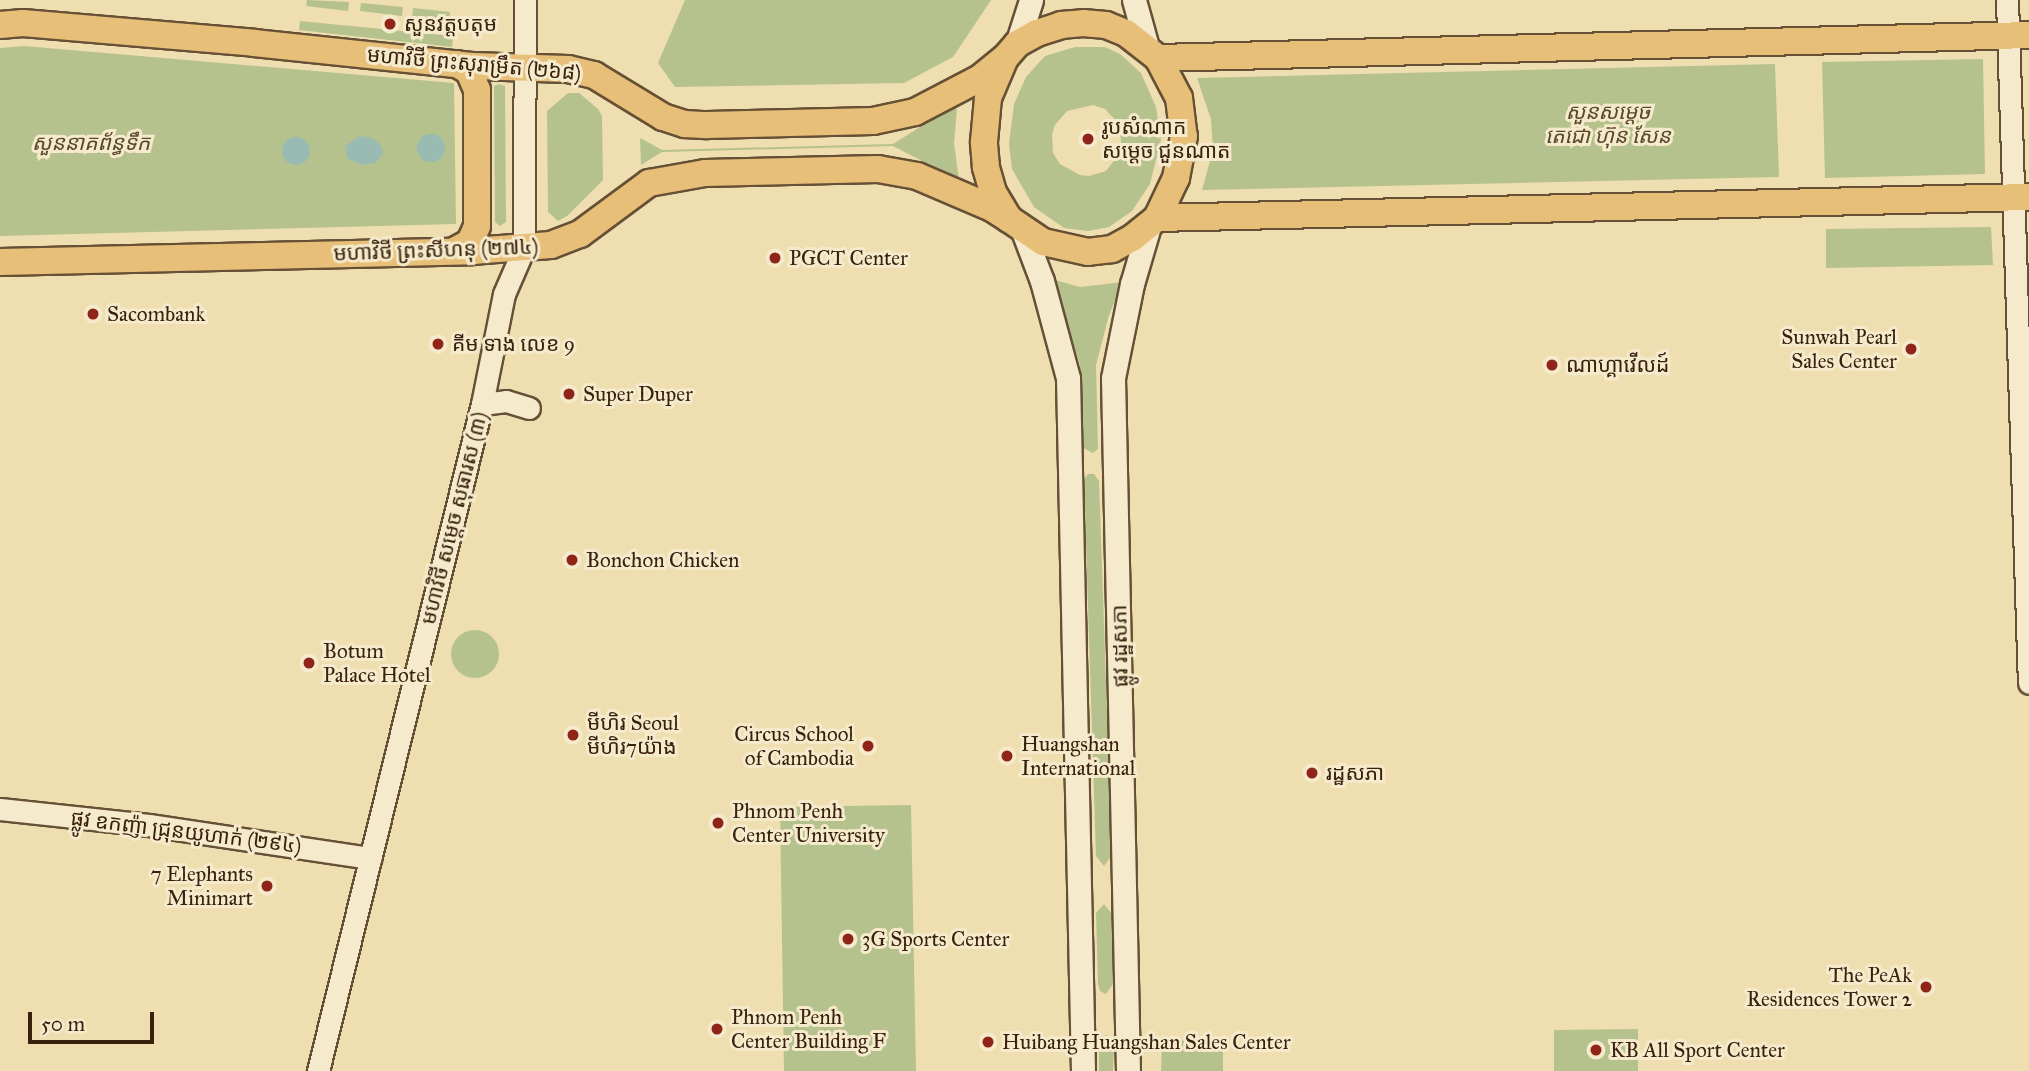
<!DOCTYPE html>
<html>
<head>
<meta charset="utf-8">
<style>
  body { margin:0 }
  #map { position:relative; width:2029px; height:1071px; overflow:hidden; background:#efdeb0; font-family:"IM FELL Great Primer","Noto Sans Khmer",serif }
  div>[style] { position:absolute }
  [style*='--x'] { left:calc(var(--x)*1px); top:calc(var(--y)*1px); width:calc(var(--w)*1px); rotate:calc(var(--a)*1deg) }
  .green>* { inset:0; background:#b5c28e }
  .round { border-radius:50% }
  .water>* { inset:0; background:#9abbb1 }
  .roads { filter:drop-shadow(2px 0 #665036) drop-shadow(-2px 0 #665036) drop-shadow(0 2px #665036) drop-shadow(0 -2px #665036) }
  .tertiary>* { height:21px; margin:-10.5px; padding:0 10.5px; transform-origin:10.5px; border-radius:10.5px; background:#f5eacc }
  .secondary>* { height:23px; margin:-11.5px; padding:0 11.5px; transform-origin:11.5px; border-radius:11.5px; background:#f5eacc }
  .primary>* { height:26px; margin:-13px; padding:0 13px; transform-origin:13px; border-radius:13px; background:#e8bf78 }
  .dots>* { width:19px; height:19px; translate:-50% -50%; box-sizing:border-box; border:4px solid #f5eacc; border-radius:50% }
  span { translate:-50% -50%; white-space:nowrap; text-align:center; line-height:1.15; -webkit-text-stroke:6px #f5eacc; paint-order:stroke }
  .poi-label { font-size:21px; color:#39210d }
  .left { translate:0 -50%; text-align:left }
  .right { translate:-100% -50%; text-align:right }
  .street-label { font-size:21px; color:#39210d }
  .park-label { font-size:21px; color:#58492d; font-style:italic }
  .scale { position:absolute; left:28px; top:1012px; width:126px; height:32px; box-sizing:border-box; border:4px solid #39210d; border-top:0; padding-left:9px; font-size:21px; line-height:24px; white-space:nowrap; color:#39210d; -webkit-text-stroke:5px #f5eacc; paint-order:stroke }
</style>
</head>
<body>
<div id="map">
  <div class="green">
    <div style="clip-path:polygon(307px 0,349px 2px,348px 11px,306px 6px)"></div>
    <div style="clip-path:polygon(685px 0,991px 0,953px 57px,904px 83px,675px 87px,658px 63px)"></div>
    <div style="clip-path:polygon(361px 3px,403px 7px,402px 16px,360px 11px)"></div>
    <div style="clip-path:polygon(413px 8px,450px 12px,449px 20px,412px 17px)"></div>
    <div style="clip-path:polygon(300px 21px,453px 36px,452px 47px,299px 30px)"></div>
    <div style="clip-path:polygon(24px 46px,454px 83px,456px 224px,0 236px,0 48px)"></div>
    <div style="clip-path:polygon(evenodd,1075px 47px,1105px 47px,1120px 54px,1141px 73px,1156px 107px,1161px 140px,1150px 184px,1132px 211px,1109px 227px,1088px 231px,1064px 228px,1034px 207px,1012px 169px,1009px 144px,1014px 104px,1026px 77px,1045px 56px,1075px 47px,1093px 105px,1105px 109px,1119px 124px,1122px 150px,1106px 171px,1089px 176px,1080px 175px,1060px 164px,1053px 153px,1052px 134px,1055px 125px,1067px 111px,1093px 105px)"></div>
    <div style="clip-path:polygon(1983px 59px,1985px 174px,1825px 178px,1822px 62px)"></div>
    <div style="clip-path:polygon(1775px 64px,1779px 177px,1202px 190px,1213px 150px,1211px 119px,1197px 78px)"></div>
    <div style="clip-path:polygon(499px 84px,505px 86px,506px 222px,500px 226px,495px 222px,494px 86px)"></div>
    <div style="clip-path:polygon(568px 93px,579px 93px,598px 109px,602px 116px,603px 180px,567px 216px,558px 221px,548px 212px,547px 111px)"></div>
    <div style="clip-path:polygon(952px 107px,957px 109px,954px 143px,959px 180px,953px 183px,926px 163px,893px 146px,662px 152px,641px 165px,640px 138px,662px 150px,893px 144px)"></div>
    <div style="clip-path:polygon(1991px 227px,1993px 265px,1826px 268px,1826px 229px)"></div>
    <div style="clip-path:polygon(1055px 280px,1080px 287px,1123px 282px,1109px 315px,1096px 365px,1098px 449px,1093px 453px,1083px 448px,1080px 364px,1053px 283px)"></div>
    <div style="clip-path:polygon(1088px 474px,1094px 474px,1099px 481px,1112px 855px,1104px 866px,1096px 856px,1084px 480px)"></div>
    <div class="round" style="left:451px;top:630px;width:48px;height:48px"></div>
    <div style="clip-path:polygon(911px 805px,916px 1071px,784px 1071px,780px 807px)"></div>
    <div style="clip-path:polygon(1104px 904px,1112px 914px,1113px 984px,1106px 994px,1100px 991px,1098px 984px,1096px 913px)"></div>
    <div style="clip-path:polygon(1638px 1029px,1638px 1071px,1554px 1071px,1554px 1030px)"></div>
    <div style="clip-path:polygon(1106px 1035px,1114px 1040px,1113px 1071px,1099px 1071px,1099px 1041px)"></div>
    <div style="clip-path:polygon(1223px 1039px,1223px 1071px,1161px 1071px,1162px 1044px,1167px 1041px)"></div>
  </div>
  <div class="water">
    <div class="round" style="left:417px;top:134px;width:28px;height:28px"></div>
    <div style="clip-path:polygon(360px 136px,373px 138px,382px 147px,383px 154px,375px 163px,361px 165px,348px 159px,345px 146px)"></div>
    <div class="round" style="left:282px;top:137px;width:28px;height:28px"></div>
  </div>
  <div class="roads">
    <div class="tertiary">
      <div style="--x:2007;--y:0;--w:683;--a:88.16"></div>
      <div style="--x:482;--y:404;--w:24;--a:-7"></div>
      <div style="--x:506;--y:401;--w:24;--a:17"></div>
      <div style="--x:0;--y:809;--w:150;--a:6.1"></div>
      <div style="--x:149;--y:825;--w:224;--a:8.5"></div>
      <div style="--x:318;--y:1071;--w:687;--a:-76.19"></div>
      <div style="--x:482;--y:404;--w:112;--a:-78.7"></div>
      <div style="--x:504;--y:294;--w:50;--a:-66.5"></div>
      <div style="--x:524;--y:248;--w:248;--a:-89.8"></div>
    </div>
    <div class="secondary">
      <div style="--x:1134;--y:0;--w:49;--a:74.5"></div>
      <div style="--x:1017;--y:44;--w:46;--a:-72.3"></div>
      <div style="--x:1023;--y:231;--w:53;--a:69.2"></div>
      <div style="--x:1042;--y:281;--w:100;--a:75"></div>
      <div style="--x:1068;--y:378;--w:693;--a:88.76"></div>
      <div style="--x:1128;--y:1071;--w:693;--a:-91.24"></div>
      <div style="--x:1113;--y:378;--w:96;--a:-78.6"></div>
      <div style="--x:1132;--y:284;--w:60;--a:-73.7"></div>
    </div>
    <div class="primary">
      <div style="--x:1083;--y:23;--w:23;--a:5"></div>
      <div style="--x:1106;--y:25;--w:22;--a:22"></div>
      <div style="--x:1126;--y:33;--w:41;--a:38"></div>
      <div style="--x:1158;--y:58;--w:45;--a:62.3"></div>
      <div style="--x:1179;--y:98;--w:38;--a:83"></div>
      <div style="--x:1184;--y:136;--w:43;--a:100.8"></div>
      <div style="--x:1176;--y:178;--w:44;--a:115.4"></div>
      <div style="--x:1157;--y:218;--w:32;--a:141"></div>
      <div style="--x:1132;--y:238;--w:23;--a:151"></div>
      <div style="--x:1112;--y:249;--w:24;--a:173"></div>
      <div style="--x:1088;--y:252;--w:46;--a:-167.5"></div>
      <div style="--x:1043;--y:242;--w:41;--a:-145.9"></div>
      <div style="--x:1009;--y:219;--w:31;--a:-121"></div>
      <div style="--x:993;--y:192;--w:26;--a:-106"></div>
      <div style="--x:986;--y:167;--w:25;--a:-95"></div>
      <div style="--x:984;--y:142;--w:44;--a:-84.8"></div>
      <div style="--x:988;--y:98;--w:43;--a:-67"></div>
      <div style="--x:1005;--y:58;--w:18;--a:-49"></div>
      <div style="--x:1017;--y:44;--w:23;--a:-29"></div>
      <div style="--x:1037;--y:33;--w:25;--a:-18"></div>
      <div style="--x:1061;--y:25;--w:22;--a:-5"></div>
      <div style="--x:0;--y:25;--w:23;--a:-5"></div>
      <div style="--x:23;--y:23;--w:232;--a:4.9"></div>
      <div style="--x:254;--y:43;--w:219;--a:6"></div>
      <div style="--x:472;--y:66;--w:96;--a:1.8"></div>
      <div style="--x:568;--y:69;--w:27;--a:13"></div>
      <div style="--x:594;--y:75;--w:81;--a:31.3"></div>
      <div style="--x:663;--y:117;--w:23;--a:18"></div>
      <div style="--x:685;--y:124;--w:22;--a:3"></div>
      <div style="--x:707;--y:125;--w:166;--a:-1.4"></div>
      <div style="--x:873;--y:121;--w:43;--a:-12.1"></div>
      <div style="--x:915;--y:112;--w:73;--a:-27.6"></div>
      <div style="--x:980;--y:78;--w:32;--a:-39"></div>
      <div style="--x:1158;--y:58;--w:871;--a:-1.51"></div>
      <div style="--x:1157;--y:218;--w:872;--a:-1.38"></div>
      <div style="--x:454;--y:251;--w:18;--a:-29"></div>
      <div style="--x:470;--y:242;--w:17;--a:-66"></div>
      <div style="--x:477;--y:226;--w:136;--a:-90"></div>
      <div style="--x:477;--y:90;--w:21;--a:-113"></div>
      <div style="--x:469;--y:71;--w:14;--a:-150"></div>
      <div style="--x:0;--y:262;--w:473;--a:-1.3"></div>
      <div style="--x:473;--y:251;--w:78;--a:-4.4"></div>
      <div style="--x:551;--y:245;--w:31;--a:-21"></div>
      <div style="--x:580;--y:234;--w:86;--a:-36.5"></div>
      <div style="--x:649;--y:183;--w:57;--a:-10.1"></div>
      <div style="--x:705;--y:173;--w:173;--a:-1.3"></div>
      <div style="--x:878;--y:169;--w:40;--a:10"></div>
      <div style="--x:917;--y:176;--w:82;--a:23.1"></div>
      <div style="--x:992;--y:208;--w:20;--a:33"></div>
    </div>
  </div>
  <div class="dots">
    <div style="left:390px;top:24px;background:#8f2418"></div>
    <div style="left:1088px;top:139px;background:#8f2418"></div>
    <div style="left:775px;top:258px;background:#8f2418"></div>
    <div style="left:93px;top:314px;background:#8f2418"></div>
    <div style="left:438px;top:344px;background:#8f2418"></div>
    <div style="left:1911px;top:349px;background:#8f2418"></div>
    <div style="left:1552px;top:365px;background:#8f2418"></div>
    <div style="left:569px;top:394px;background:#8f2418"></div>
    <div style="left:572px;top:560px;background:#8f2418"></div>
    <div style="left:309px;top:663px;background:#8f2418"></div>
    <div style="left:573px;top:735px;background:#8f2418"></div>
    <div style="left:868px;top:746px;background:#8f2418"></div>
    <div style="left:1007px;top:756px;background:#8f2418"></div>
    <div style="left:1312px;top:773px;background:#8f2418"></div>
    <div style="left:718px;top:823px;background:#8f2418"></div>
    <div style="left:267px;top:886px;background:#8f2418"></div>
    <div style="left:848px;top:939px;background:#8f2418"></div>
    <div style="left:1926px;top:987px;background:#8f2418"></div>
    <div style="left:717px;top:1029px;background:#8f2418"></div>
    <div style="left:988px;top:1042px;background:#8f2418"></div>
    <div style="left:1596px;top:1050px;background:#8f2418"></div>
  </div>
  <div class="poi-label">
    <span class="left" style="left:404px;top:24px">សួនវត្តបតុម</span>
    <span class="left" style="left:1102px;top:139px">រូបសំណាក<br>សម្ដេច ជួនណាត</span>
    <span class="left" style="left:789px;top:258px">PGCT Center</span>
    <span class="left" style="left:107px;top:314px">Sacombank</span>
    <span class="right" style="left:1897px;top:349px">Sunwah Pearl<br>Sales Center</span>
    <span class="left" style="left:452px;top:344px">គីម ទាង លេខ 9</span>
    <span class="left" style="left:1566px;top:365px">ណាហ្គាវើលដ៍</span>
    <span class="left" style="left:583px;top:394px">Super Duper</span>
    <span class="left" style="left:586px;top:560px">Bonchon Chicken</span>
    <span class="left" style="left:323px;top:663px">Botum<br>Palace Hotel</span>
    <span class="left" style="left:587px;top:735px">មីហិរ Seoul<br>មីហិរ7យ៉ាង</span>
    <span class="right" style="left:854px;top:746px">Circus School<br>of Cambodia</span>
    <span class="left" style="left:1021px;top:756px">Huangshan<br>International</span>
    <span class="left" style="left:1326px;top:773px">រដ្ឋសភា</span>
    <span class="left" style="left:732px;top:823px">Phnom Penh<br>Center University</span>
    <span class="right" style="left:253px;top:886px">7 Elephants<br>Minimart</span>
    <span class="left" style="left:862px;top:939px">3G Sports Center</span>
    <span class="right" style="left:1912px;top:987px">The PeAk<br>Residences Tower 2</span>
    <span class="left" style="left:731px;top:1029px">Phnom Penh<br>Center Building F</span>
    <span class="left" style="left:1002px;top:1042px">Huibang Huangshan Sales Center</span>
    <span class="left" style="left:1610px;top:1050px">KB All Sport Center</span>
  </div>
  <div class="street-label">
    <span style="left:474px;top:64px;rotate:5deg">មហាវិថី ព្រះសុរាម្រឹត (២៦៨)</span>
    <span style="left:436px;top:250px;rotate:-2deg">មហាវិថី ព្រះសីហនុ (២៧៤)</span>
    <span style="left:454px;top:518px;rotate:-76deg">មហាវិថី សម្តេច សុធារស (៣)</span>
    <span style="left:1120px;top:646px;rotate:-91deg">ផ្លូវ រដ្ឋសភា</span>
    <span style="left:186px;top:832px;rotate:7deg">ផ្លូវ ឧកញ៉ា ជ្រុនយូហាក់ (២៩៤)</span>
  </div>
  <div class="park-label">
    <span style="left:1608px;top:124px">សួនសម្តេច<br>តេជោ ហ៊ុន សែន</span>
    <span style="left:91px;top:143px">សួននាគព័ន្ធទឹក</span>
  </div>
  <div class="scale">50 m</div>
</div>
</body>
</html>
